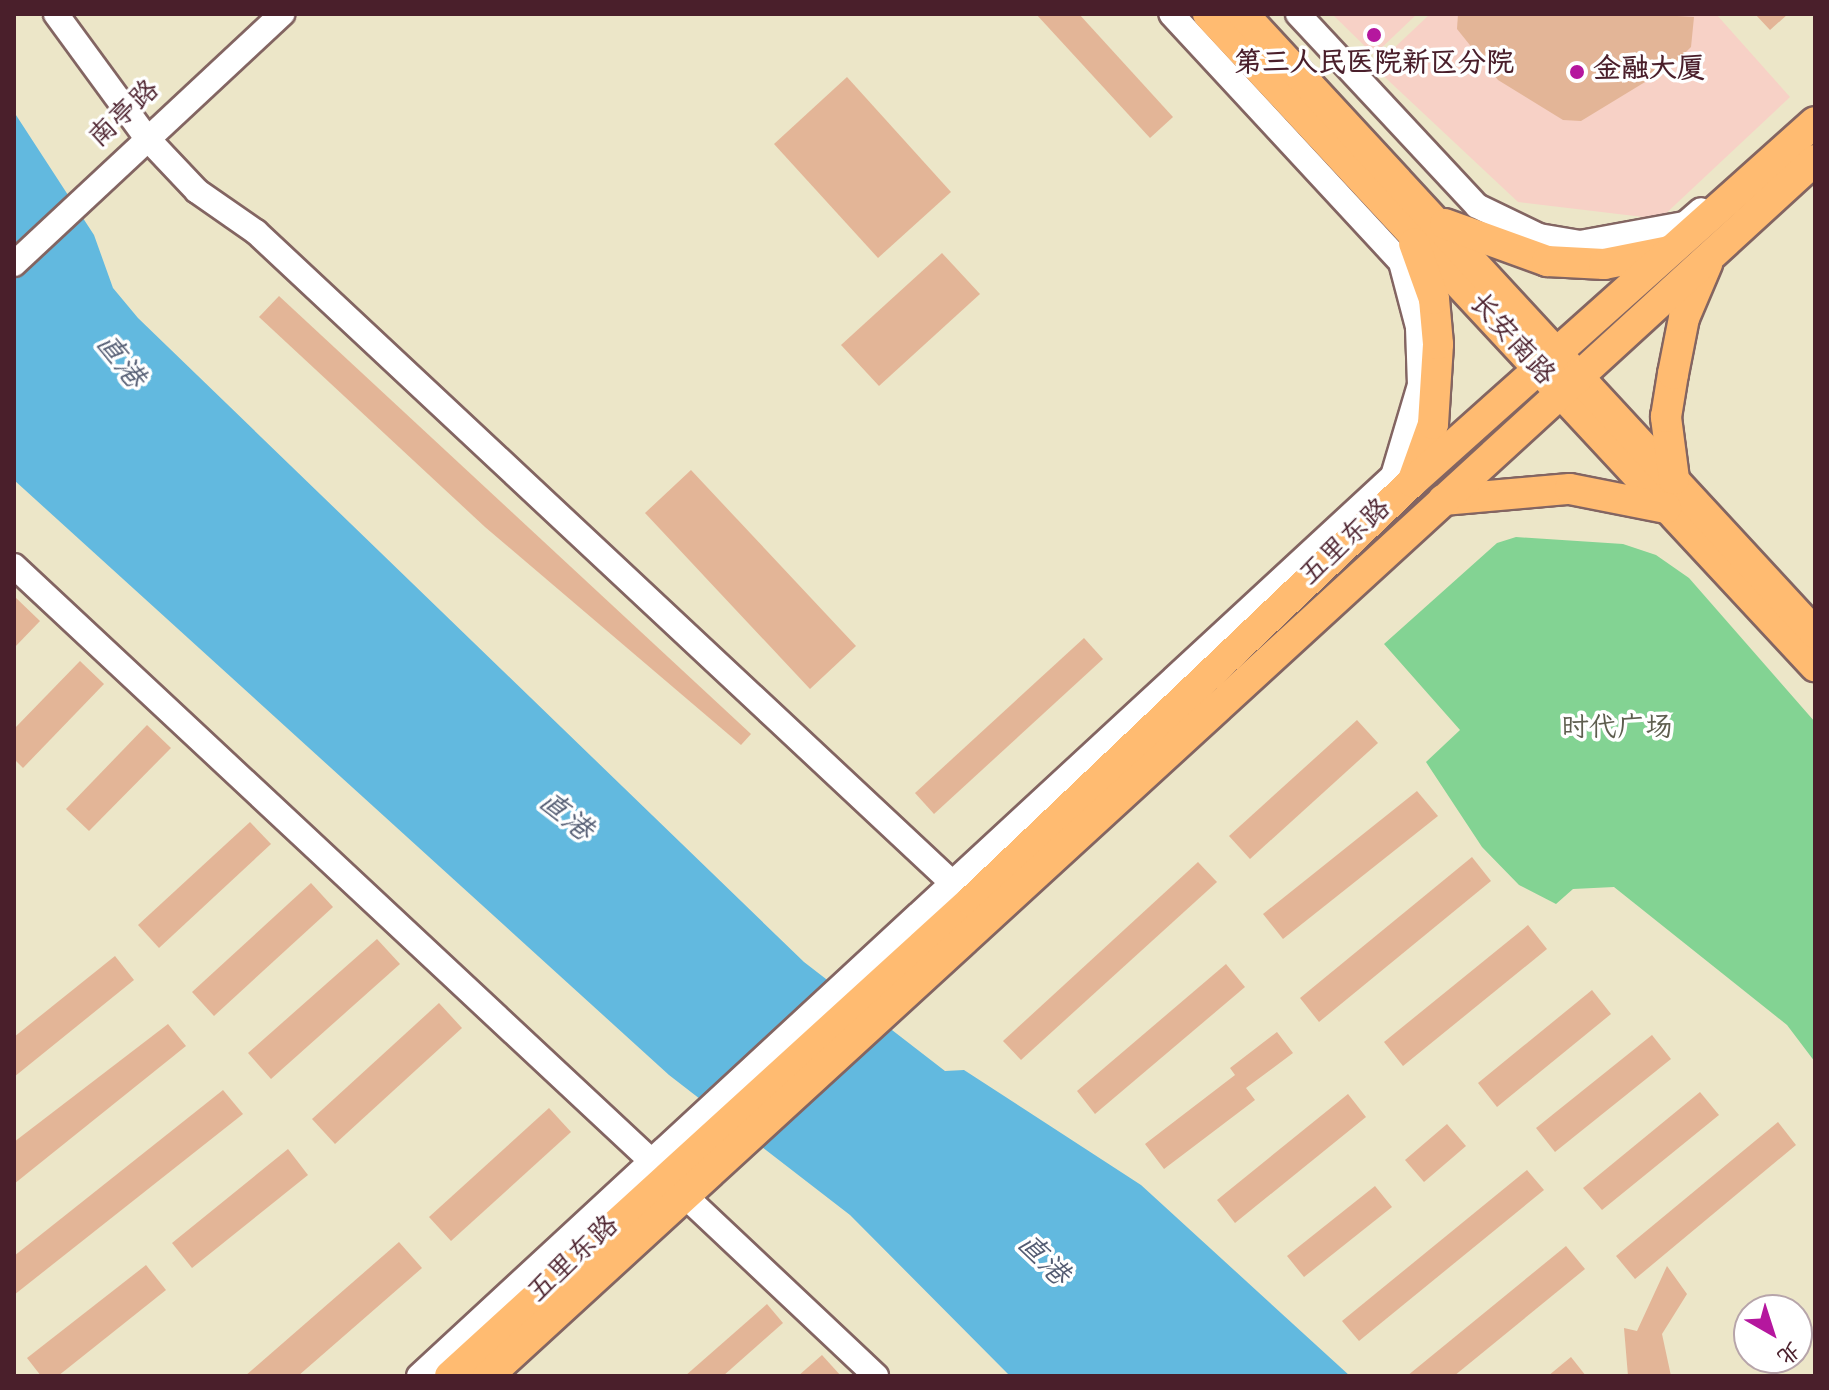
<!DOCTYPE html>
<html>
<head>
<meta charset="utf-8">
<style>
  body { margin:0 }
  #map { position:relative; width:1829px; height:1390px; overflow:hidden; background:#ece6c8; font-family:"Gochi Hand","LXGW WenKai TC",sans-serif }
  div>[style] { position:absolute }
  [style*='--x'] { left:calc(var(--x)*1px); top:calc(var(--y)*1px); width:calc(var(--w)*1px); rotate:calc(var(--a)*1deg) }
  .built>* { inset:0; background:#f7d1c6 }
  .green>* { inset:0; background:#83d393 }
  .water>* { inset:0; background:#62b9df }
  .building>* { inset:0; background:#e3b597 }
  .roads { filter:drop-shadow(2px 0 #836562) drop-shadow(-2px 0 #836562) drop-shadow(0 2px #836562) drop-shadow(0 -2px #836562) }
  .minor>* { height:24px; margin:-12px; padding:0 12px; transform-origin:12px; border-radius:12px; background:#fff }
  .major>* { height:30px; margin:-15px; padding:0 15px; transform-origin:15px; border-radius:15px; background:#ffbb71 }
  .dots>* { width:22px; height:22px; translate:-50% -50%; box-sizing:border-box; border:4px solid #fff; border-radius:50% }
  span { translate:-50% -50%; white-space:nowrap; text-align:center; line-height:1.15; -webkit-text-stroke:7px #fff; paint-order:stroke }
  .poi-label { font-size:28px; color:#4a1f2b; font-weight:700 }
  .left { translate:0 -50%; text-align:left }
  .street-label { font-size:28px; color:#4a1f2b }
  .park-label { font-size:28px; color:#5e5e4f }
  .water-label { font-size:30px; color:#545d73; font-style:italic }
  .frame { position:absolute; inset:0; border:16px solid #4a1f2b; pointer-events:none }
  .north { position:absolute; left:1733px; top:1294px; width:80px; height:80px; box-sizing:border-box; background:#fff; border:2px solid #b7a5aa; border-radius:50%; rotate:141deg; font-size:22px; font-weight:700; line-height:32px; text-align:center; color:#4a1f2b }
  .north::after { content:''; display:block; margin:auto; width:28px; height:36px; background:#b5179e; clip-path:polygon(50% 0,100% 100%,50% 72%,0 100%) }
</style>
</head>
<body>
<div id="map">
  <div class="built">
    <div style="clip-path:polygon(1332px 14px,1417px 14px,1374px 55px)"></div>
    <div style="clip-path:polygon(1430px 14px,1716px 14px,1790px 97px,1660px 219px,1518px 202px,1374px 67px)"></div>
  </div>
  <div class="green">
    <div style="clip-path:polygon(1516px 537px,1623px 544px,1656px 555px,1689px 578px,1815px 722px,1815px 1062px,1787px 1025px,1614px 887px,1573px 889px,1556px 904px,1519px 885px,1482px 847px,1426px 762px,1460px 730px,1384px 644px,1497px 543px)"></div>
  </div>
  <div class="water">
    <div style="clip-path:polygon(14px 112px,94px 235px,113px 288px,138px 318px,804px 962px,945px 1071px,964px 1070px,1141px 1185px,1350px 1376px,1010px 1376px,850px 1215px,669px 1075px,14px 480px)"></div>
  </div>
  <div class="building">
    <div style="clip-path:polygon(1036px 14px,1079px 14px,1173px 117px,1150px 138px)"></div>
    <div style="clip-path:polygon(1458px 14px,1644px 14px,1694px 17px,1691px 47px,1673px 65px,1581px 121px,1563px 120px,1498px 80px,1457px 29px)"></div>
    <div style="clip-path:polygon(1755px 14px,1788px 14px,1770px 30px)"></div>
    <div style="clip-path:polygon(847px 77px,951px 192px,878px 258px,774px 144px)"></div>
    <div style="clip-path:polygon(942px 253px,980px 294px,879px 386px,841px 345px)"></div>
    <div style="clip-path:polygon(279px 296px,751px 734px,741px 745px,485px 527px,259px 317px)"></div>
    <div style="clip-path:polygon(691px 470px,856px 646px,810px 689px,645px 513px)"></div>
    <div style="clip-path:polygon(14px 596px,40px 621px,14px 648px)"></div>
    <div style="clip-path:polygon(1084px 638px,1103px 659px,934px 814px,915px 793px)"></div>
    <div style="clip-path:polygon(80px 661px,104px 684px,23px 768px,14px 759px,14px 729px)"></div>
    <div style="clip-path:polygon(1357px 720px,1378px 743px,1250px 859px,1229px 836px)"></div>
    <div style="clip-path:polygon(147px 725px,171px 748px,89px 831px,66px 809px)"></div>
    <div style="clip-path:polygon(1417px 791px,1438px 816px,1283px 939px,1263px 914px)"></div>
    <div style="clip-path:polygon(250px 822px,271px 844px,159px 948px,138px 925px)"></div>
    <div style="clip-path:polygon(1472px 857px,1491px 881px,1319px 1022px,1300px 998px)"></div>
    <div style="clip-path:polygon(1198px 862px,1217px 882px,1021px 1060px,1003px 1041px)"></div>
    <div style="clip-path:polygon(311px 883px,333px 907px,214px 1016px,192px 992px)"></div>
    <div style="clip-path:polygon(1528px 925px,1547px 949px,1403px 1066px,1384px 1042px)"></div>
    <div style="clip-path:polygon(377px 939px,400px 964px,271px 1079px,248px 1053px)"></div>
    <div style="clip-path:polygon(115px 956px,134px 980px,14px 1077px,14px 1037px)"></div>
    <div style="clip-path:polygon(1226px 964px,1245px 987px,1095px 1114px,1077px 1091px)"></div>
    <div style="clip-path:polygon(1592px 990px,1611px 1014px,1497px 1107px,1478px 1083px)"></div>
    <div style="clip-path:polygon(439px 1003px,462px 1028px,335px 1144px,312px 1119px)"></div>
    <div style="clip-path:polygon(168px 1024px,186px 1046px,14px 1184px,14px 1142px)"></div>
    <div style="clip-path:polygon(1277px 1032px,1293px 1053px,1246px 1088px,1255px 1100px,1164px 1169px,1145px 1144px,1235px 1075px,1230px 1068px)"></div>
    <div style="clip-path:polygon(1652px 1035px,1671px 1059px,1555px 1152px,1536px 1128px)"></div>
    <div style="clip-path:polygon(223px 1090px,243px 1114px,14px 1295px,14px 1256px)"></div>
    <div style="clip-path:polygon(1700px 1092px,1719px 1115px,1602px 1210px,1583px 1188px)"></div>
    <div style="clip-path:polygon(1348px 1094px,1366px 1117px,1235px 1223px,1217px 1200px)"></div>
    <div style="clip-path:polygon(549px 1108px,571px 1132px,451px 1241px,429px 1217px)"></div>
    <div style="clip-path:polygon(1778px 1122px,1796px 1145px,1635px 1279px,1616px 1256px)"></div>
    <div style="clip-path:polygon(1447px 1124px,1466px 1146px,1424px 1182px,1405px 1160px)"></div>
    <div style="clip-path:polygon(288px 1149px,308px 1175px,192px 1268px,172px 1243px)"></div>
    <div style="clip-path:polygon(1527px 1170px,1544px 1190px,1359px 1341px,1342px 1321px)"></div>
    <div style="clip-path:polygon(1375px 1186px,1392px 1207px,1304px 1277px,1287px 1256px)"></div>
    <div style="clip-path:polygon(399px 1242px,422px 1268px,298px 1376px,245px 1376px)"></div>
    <div style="clip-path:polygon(1566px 1246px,1585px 1269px,1454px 1376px,1407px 1376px)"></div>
    <div style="clip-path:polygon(146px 1265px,166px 1290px,58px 1376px,41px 1376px,27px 1358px)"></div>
    <div style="clip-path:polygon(1667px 1266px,1687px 1294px,1662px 1334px,1671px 1376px,1628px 1376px,1624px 1328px,1637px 1331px)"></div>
    <div style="clip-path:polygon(767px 1304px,783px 1323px,723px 1376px,685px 1376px)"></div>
    <div style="clip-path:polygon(822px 1355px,841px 1376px,798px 1376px)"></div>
    <div style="clip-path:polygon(1571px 1357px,1586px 1376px,1548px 1376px)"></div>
  </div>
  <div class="roads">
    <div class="minor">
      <div style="--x:56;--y:14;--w:152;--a:53.8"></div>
      <div style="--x:146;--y:137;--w:74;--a:46.6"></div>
      <div style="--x:197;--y:191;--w:72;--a:34.8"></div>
      <div style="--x:256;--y:232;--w:966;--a:43.07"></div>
      <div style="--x:1298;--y:14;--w:262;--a:47"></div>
      <div style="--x:1477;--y:206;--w:69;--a:25.8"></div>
      <div style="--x:1539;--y:236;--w:42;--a:9.7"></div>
      <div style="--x:1580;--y:243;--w:107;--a:-10.3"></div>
      <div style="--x:1685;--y:224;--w:21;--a:-41"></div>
      <div style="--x:14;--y:264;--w:367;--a:-43"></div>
      <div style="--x:14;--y:566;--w:884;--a:43.03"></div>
      <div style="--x:684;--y:1195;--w:264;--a:43.3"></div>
      <div style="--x:419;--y:1376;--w:1326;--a:-42.74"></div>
      <div style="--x:1393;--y:476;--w:95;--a:-73.5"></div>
      <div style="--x:1420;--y:385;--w:58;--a:-92"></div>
      <div style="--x:1418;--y:327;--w:67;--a:-104.7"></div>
      <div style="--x:1401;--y:262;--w:338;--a:-132.8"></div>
    </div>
    <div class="major">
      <div style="--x:1208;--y:14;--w:891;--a:47.05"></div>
      <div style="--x:1243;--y:14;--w:843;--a:47.26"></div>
      <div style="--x:1445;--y:224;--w:109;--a:19.9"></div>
      <div style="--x:1547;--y:261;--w:57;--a:3"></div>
      <div style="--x:1604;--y:264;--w:66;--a:-11.3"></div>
      <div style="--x:1674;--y:479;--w:63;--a:-97.4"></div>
      <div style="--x:1666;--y:417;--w:44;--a:-80.8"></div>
      <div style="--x:1673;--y:374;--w:57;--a:-78.9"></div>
      <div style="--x:1684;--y:318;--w:59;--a:-66.9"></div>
      <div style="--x:1413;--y:480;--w:59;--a:-70.3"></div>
      <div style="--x:1433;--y:424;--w:80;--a:-86.4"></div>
      <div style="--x:1438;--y:344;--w:45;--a:-95.1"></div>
      <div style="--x:1434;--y:299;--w:59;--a:-109.7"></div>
      <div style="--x:1443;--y:500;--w:127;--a:-5"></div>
      <div style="--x:1570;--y:489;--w:98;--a:11.2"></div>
      <div style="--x:450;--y:1376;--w:705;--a:-42.36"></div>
      <div style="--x:971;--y:901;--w:608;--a:-43.53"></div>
      <div style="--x:1412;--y:482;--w:540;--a:-41.77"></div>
      <div style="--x:488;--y:1376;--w:1800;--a:-42.5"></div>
    </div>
  </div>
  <div class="dots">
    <div style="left:1374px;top:35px;background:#b5179e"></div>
    <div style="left:1577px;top:72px;background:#b5179e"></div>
  </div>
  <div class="poi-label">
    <span style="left:1374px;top:66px">第三人民医院新区分院</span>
    <span class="left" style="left:1593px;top:72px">金融大厦</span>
  </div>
  <div class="street-label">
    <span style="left:126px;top:116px;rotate:-43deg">南亭路</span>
    <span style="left:1510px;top:341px;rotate:48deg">长安南路</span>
    <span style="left:1347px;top:544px;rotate:-43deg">五里东路</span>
    <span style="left:575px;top:1261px;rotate:-43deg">五里东路</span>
  </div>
  <div class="park-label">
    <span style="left:1617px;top:731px">时代广场</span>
  </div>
  <div class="water-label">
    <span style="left:117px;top:363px;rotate:52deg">直港</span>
    <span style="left:563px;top:819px;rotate:39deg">直港</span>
    <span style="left:1040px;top:1262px;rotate:45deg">直港</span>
  </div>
  <div class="frame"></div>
  <div class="north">北</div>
</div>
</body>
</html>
